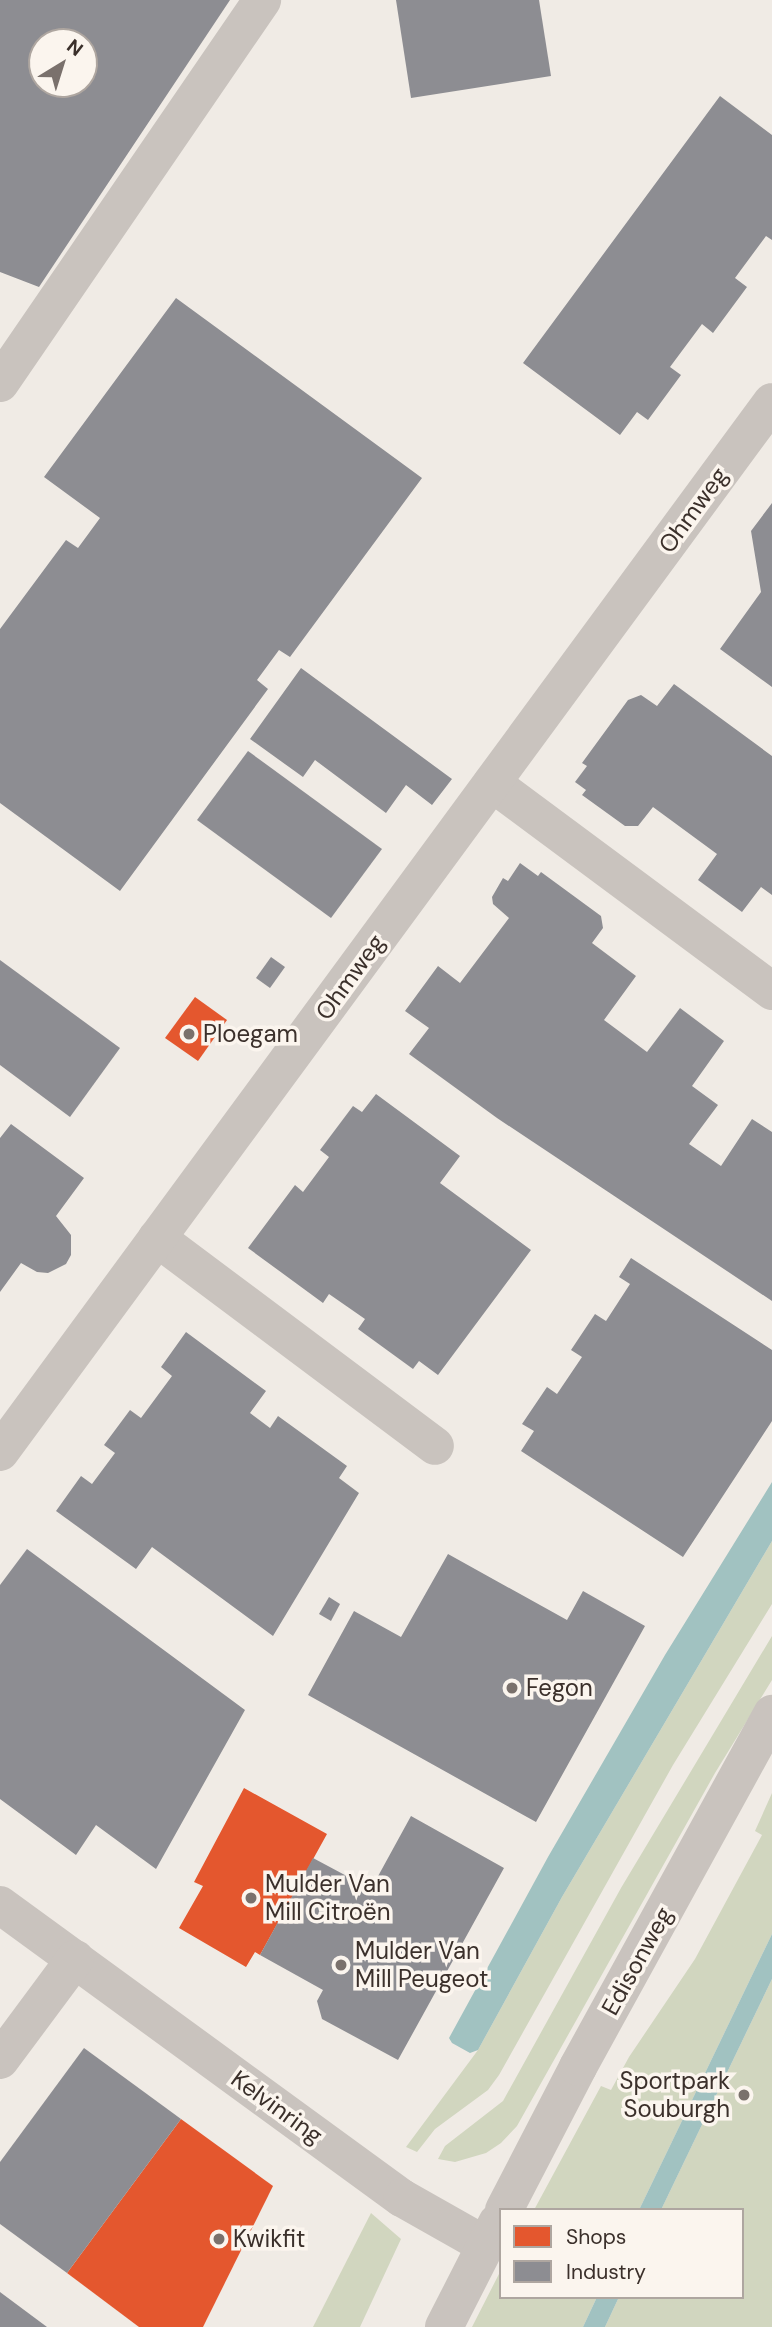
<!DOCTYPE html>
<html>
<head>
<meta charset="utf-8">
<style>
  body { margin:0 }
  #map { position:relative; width:772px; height:2327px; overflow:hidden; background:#f0ebe5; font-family:"DM Sans",sans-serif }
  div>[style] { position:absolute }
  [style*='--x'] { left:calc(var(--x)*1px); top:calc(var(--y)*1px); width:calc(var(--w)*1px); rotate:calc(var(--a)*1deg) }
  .green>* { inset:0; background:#d1d6bf }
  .water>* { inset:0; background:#a1c2c1 }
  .shops>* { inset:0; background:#e4572e }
  .industry>* { inset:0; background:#8d8d92 }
  .minor>* { height:38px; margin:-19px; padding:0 19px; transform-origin:19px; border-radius:19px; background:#c9c3be }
  .dots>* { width:19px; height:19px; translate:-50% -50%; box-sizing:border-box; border:4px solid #fbf5ee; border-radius:50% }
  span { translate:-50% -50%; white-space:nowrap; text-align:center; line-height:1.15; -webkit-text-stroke:7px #fbf5ee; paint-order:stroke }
  .street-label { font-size:24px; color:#3b302b }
  .poi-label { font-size:24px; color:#3b302b }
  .left { translate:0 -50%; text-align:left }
  .right { translate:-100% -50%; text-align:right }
  .legend { position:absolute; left:499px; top:2208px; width:245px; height:91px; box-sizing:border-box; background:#fbf5ee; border:2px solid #aea6a0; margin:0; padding:9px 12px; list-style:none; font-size:21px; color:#3b302b }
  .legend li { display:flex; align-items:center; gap:14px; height:35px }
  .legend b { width:35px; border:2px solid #aea6a0 }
  .north { position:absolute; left:28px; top:28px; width:70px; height:70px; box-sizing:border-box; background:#fbf5ee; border:2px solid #aea6a0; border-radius:50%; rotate:38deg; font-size:19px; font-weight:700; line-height:28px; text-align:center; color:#3b302b }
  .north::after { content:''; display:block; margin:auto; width:24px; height:32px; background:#7a716c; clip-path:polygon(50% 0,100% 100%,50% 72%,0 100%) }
</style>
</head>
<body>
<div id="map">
  <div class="green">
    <div style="clip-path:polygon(772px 1541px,772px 1604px,673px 1765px,499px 2075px,488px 2090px,435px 2129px,417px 2152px,406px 2147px,478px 2050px,562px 1897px)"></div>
    <div style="clip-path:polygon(772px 1636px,772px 1680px,715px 1773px,517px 2126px,501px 2143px,486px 2153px,455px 2162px,438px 2159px,445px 2146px,503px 2101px,621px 1888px)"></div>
    <div style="clip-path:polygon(772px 1793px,772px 1934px,639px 2210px,534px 2210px,601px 2086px,611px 2090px,629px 2057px,695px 1959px,762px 1835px,755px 1831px)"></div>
    <div style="clip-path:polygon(772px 1979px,772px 2327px,605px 2327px,619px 2297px,742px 2297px,742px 2210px,661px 2210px)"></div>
    <div style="clip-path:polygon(371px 2213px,401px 2239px,360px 2327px,313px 2327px)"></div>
    <div style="clip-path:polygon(501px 2270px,501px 2297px,597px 2297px,583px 2327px,472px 2327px)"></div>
  </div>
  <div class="water">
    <div style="clip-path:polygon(772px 1482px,772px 1541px,562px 1897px,478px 2050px,470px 2053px,452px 2043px,449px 2038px,548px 1857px,665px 1655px)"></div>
    <div style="clip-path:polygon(772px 1934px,772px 1979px,661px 2210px,639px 2210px)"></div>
    <div style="clip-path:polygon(597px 2297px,619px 2297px,605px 2327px,583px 2327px)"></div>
  </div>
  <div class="shops">
    <div style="clip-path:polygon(195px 997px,227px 1020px,198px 1061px,165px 1038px)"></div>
    <div style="clip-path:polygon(244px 1788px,327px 1834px,260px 1955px,255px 1952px,246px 1967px,179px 1928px,203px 1886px,194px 1882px)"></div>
    <div style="clip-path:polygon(181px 2119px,273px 2186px,203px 2327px,139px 2327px,67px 2273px)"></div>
  </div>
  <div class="industry">
    <div style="clip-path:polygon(evenodd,0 0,230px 0,39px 287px,0 272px,0 0,42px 42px,84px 42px,84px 84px,42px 84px,42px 42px)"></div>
    <div style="clip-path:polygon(396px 0,539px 0,551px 76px,411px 98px)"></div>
    <div style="clip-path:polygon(720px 96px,772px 135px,772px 240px,766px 236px,735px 278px,747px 287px,713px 333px,702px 324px,670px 367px,681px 375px,648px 420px,637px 412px,620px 435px,523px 363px)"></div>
    <div style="clip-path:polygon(176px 298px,422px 478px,290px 657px,279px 650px,257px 680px,268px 689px,120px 891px,0 803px,0 629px,66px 540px,78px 548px,100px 518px,44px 477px)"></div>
    <div style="clip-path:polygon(772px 503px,772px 687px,720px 649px,761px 592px,751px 531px)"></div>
    <div style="clip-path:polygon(301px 668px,452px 779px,432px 805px,406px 785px,386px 813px,315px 760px,303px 777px,250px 739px)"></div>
    <div style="clip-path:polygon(674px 684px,772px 756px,772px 895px,761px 887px,742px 912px,698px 880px,717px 854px,653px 807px,638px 826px,625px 826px,582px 795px,586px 790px,575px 782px,587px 766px,582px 763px,628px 700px,641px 695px,657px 706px)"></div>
    <div style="clip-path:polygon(248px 751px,382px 849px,331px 918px,197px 820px)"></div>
    <div style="clip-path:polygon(520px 863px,538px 876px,541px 872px,601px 916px,603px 928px,592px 943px,636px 976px,604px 1020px,647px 1052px,680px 1008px,724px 1041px,692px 1086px,718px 1105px,689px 1144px,721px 1166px,752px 1119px,772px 1132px,772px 1301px,497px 1118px,409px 1054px,429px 1028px,405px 1011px,438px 966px,460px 983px,509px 918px,493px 904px,492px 897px,503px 878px,508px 881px)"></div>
    <div style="clip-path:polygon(271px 957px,285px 967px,270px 988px,256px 978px)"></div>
    <div style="clip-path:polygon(0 960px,120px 1048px,70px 1117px,0 1065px)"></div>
    <div style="clip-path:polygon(376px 1094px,460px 1156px,440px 1183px,531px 1250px,438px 1375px,419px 1361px,413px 1369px,358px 1329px,365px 1319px,329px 1294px,323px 1303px,248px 1248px,295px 1185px,303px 1192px,329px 1157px,320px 1150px,353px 1106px,362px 1112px)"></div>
    <div style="clip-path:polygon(11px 1124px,84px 1178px,56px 1216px,71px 1235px,71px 1255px,66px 1264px,48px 1273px,37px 1272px,21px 1263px,0 1292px,0 1138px)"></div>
    <div style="clip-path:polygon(631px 1258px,772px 1350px,772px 1421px,683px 1557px,521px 1451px,534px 1431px,522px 1424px,547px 1387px,557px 1394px,582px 1357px,571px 1350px,595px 1314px,606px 1321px,630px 1284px,619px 1277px)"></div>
    <div style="clip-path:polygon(186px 1332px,266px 1391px,250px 1413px,270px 1428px,278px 1416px,347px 1466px,339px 1478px,359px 1493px,273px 1636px,152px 1547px,136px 1569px,56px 1511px,81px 1476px,92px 1484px,115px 1453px,104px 1445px,130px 1410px,141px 1418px,172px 1376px,161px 1367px)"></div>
    <div style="clip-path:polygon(27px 1549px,245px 1710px,156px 1869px,96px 1825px,76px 1855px,0 1799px,0 1585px)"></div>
    <div style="clip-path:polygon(448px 1554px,567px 1620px,583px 1591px,645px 1626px,536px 1822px,308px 1695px,354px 1611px,401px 1637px)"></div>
    <div style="clip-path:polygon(329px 1597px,340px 1604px,331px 1621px,319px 1614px)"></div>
    <div style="clip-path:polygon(411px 1816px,504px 1868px,398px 2060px,322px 2019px,317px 2001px,323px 1990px,260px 1955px,313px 1858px,371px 1889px)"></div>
    <div style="clip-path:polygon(84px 2048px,181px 2119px,67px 2273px,0 2224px,0 2162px)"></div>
    <div style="clip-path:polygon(0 2292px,47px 2327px,0 2327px)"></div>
  </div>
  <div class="minor">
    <div style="--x:0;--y:383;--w:464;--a:-55.6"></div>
    <div style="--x:492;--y:783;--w:349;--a:36.6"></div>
    <div style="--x:157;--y:1238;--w:347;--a:36.8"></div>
    <div style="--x:0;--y:1452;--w:1303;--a:-53.68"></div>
    <div style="--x:0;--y:1905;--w:497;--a:36.1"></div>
    <div style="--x:402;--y:2198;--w:95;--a:29.5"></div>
    <div style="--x:0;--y:2060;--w:126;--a:-53.4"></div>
    <div style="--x:504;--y:2210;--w:161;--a:-62.6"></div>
    <div style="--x:578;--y:2067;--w:403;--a:-61.2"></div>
    <div style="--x:444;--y:2327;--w:117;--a:-63"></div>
  </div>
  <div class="dots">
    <div style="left:189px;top:1034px;background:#7a716c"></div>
    <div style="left:512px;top:1688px;background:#7a716c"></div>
    <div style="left:251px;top:1898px;background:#7a716c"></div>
    <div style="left:341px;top:1965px;background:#7a716c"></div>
    <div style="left:744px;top:2095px;background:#7a716c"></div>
    <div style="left:219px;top:2239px;background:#7a716c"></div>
  </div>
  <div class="street-label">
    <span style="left:693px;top:510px;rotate:-54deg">Ohmweg</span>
    <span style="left:350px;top:977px;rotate:-54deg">Ohmweg</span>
    <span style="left:637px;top:1961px;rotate:-61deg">Edisonweg</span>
    <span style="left:277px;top:2107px;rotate:36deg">Kelvinring</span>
  </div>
  <div class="poi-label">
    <span class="left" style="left:203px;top:1034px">Ploegam</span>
    <span class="left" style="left:526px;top:1688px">Fegon</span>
    <span class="left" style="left:265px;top:1898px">Mulder Van<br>Mill Citroën</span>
    <span class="left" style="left:355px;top:1965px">Mulder Van<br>Mill Peugeot</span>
    <span class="right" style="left:730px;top:2095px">Sportpark<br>Souburgh</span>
    <span class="left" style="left:233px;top:2239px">Kwikfit</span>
  </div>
  <ul class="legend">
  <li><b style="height:19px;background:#e4572e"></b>Shops</li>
  <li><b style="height:19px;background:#8d8d92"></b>Industry</li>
  </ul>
  <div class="north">N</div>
</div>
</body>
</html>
